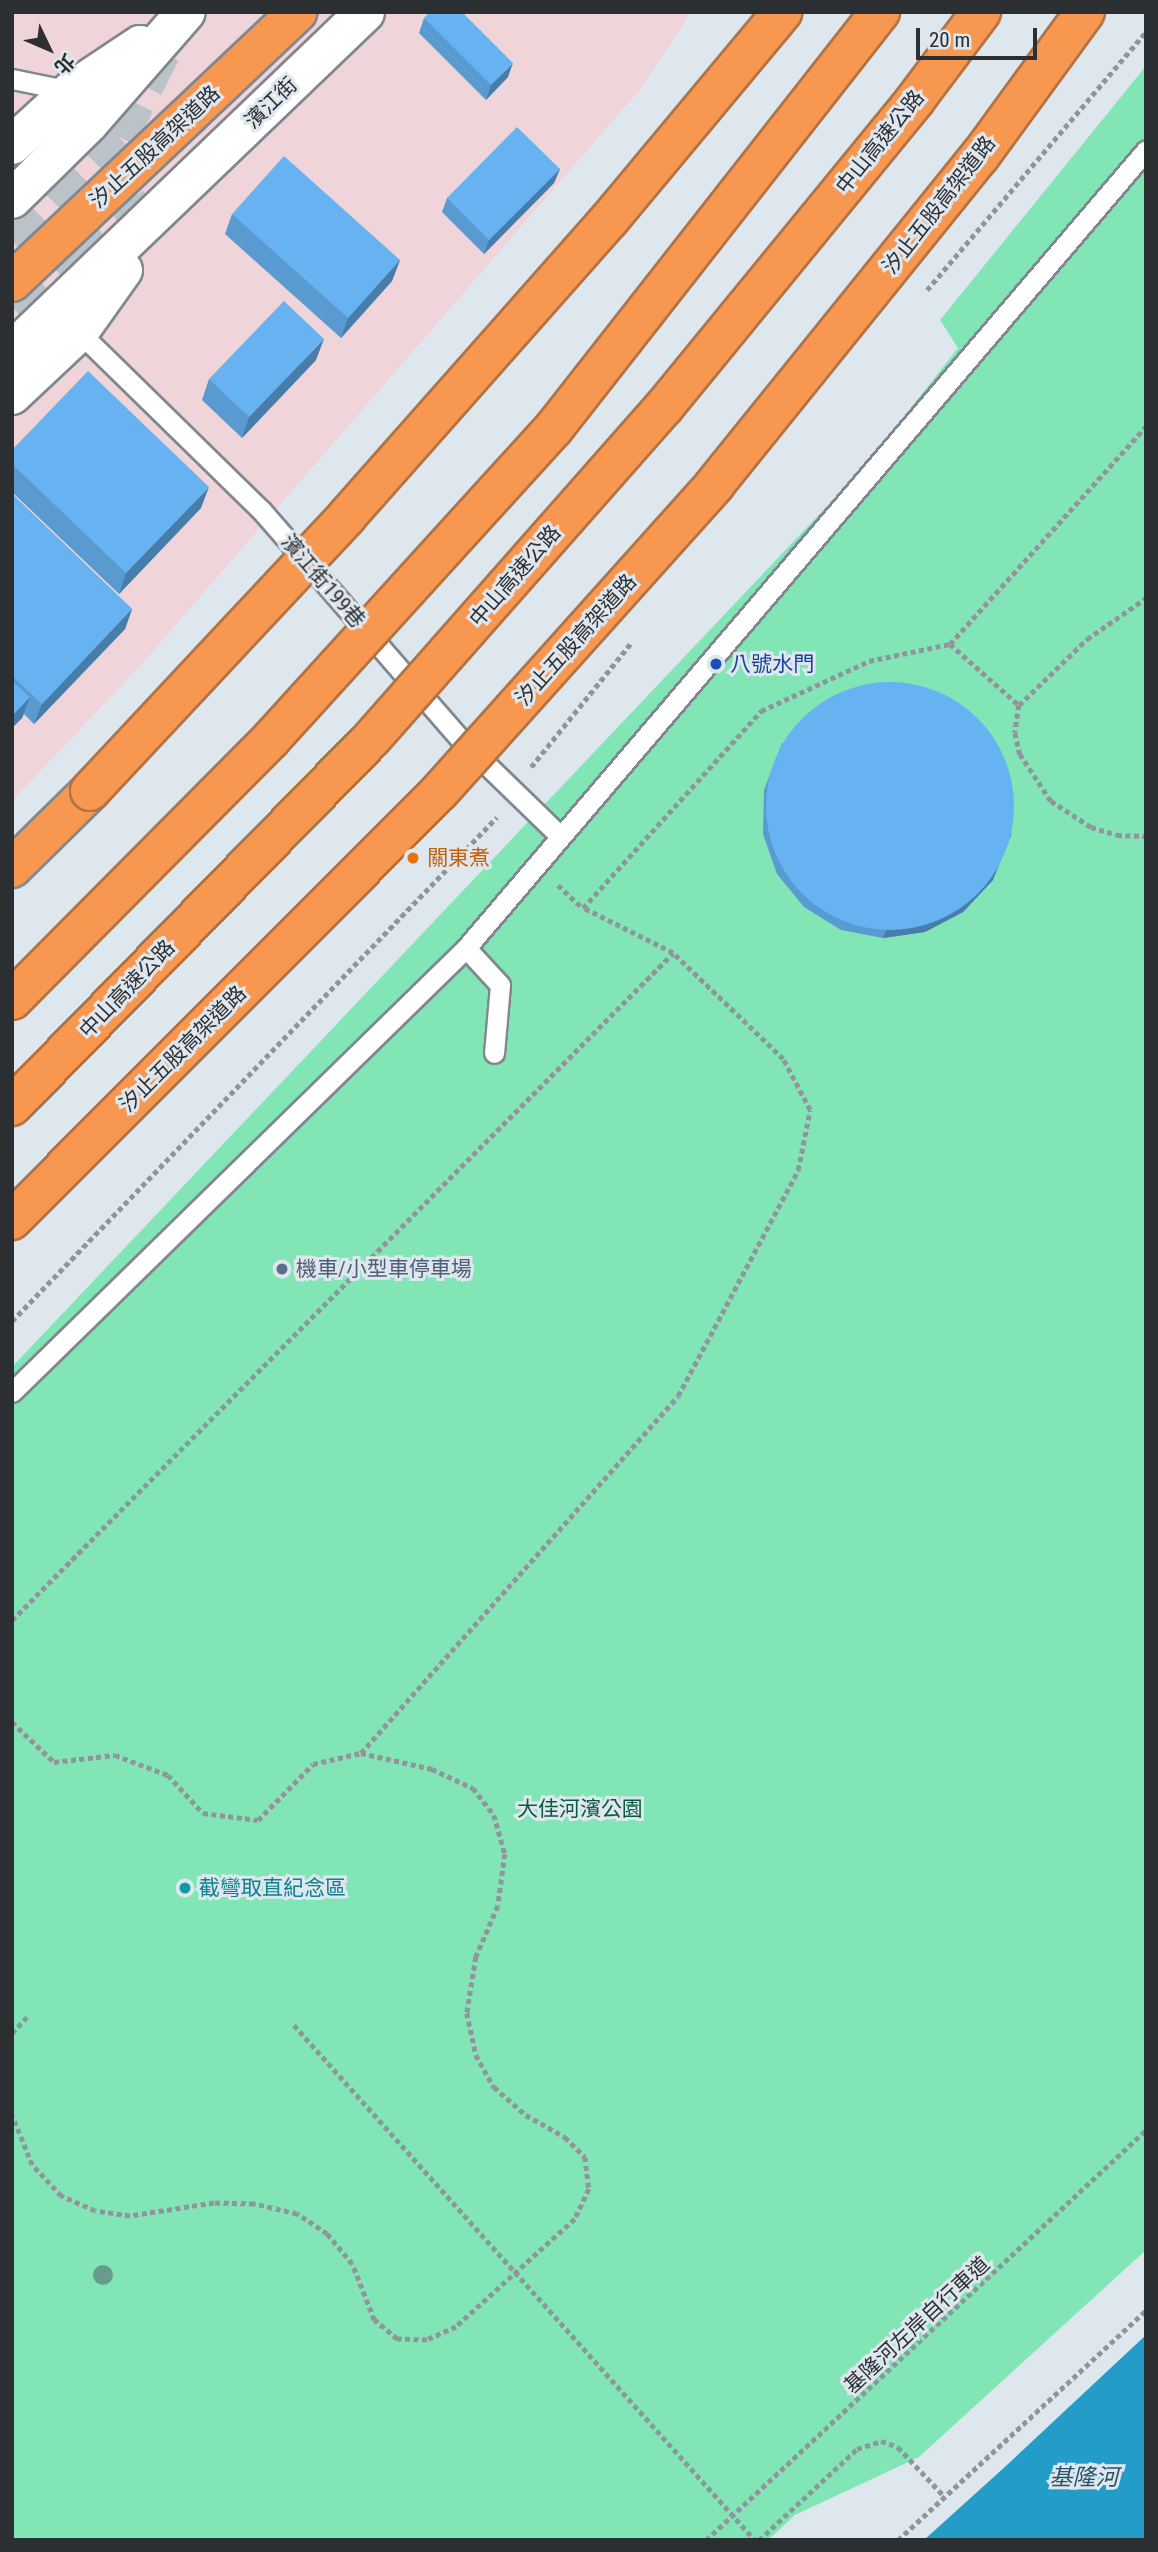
<!DOCTYPE html>
<html>
<head>
<meta charset="utf-8">
<style>
  body { margin:0 }
  #map { position:relative; width:1158px; height:2552px; overflow:hidden; background:#dfe7ee; font-family:"Roboto Condensed","Noto Sans TC",sans-serif }
  div>[style] { position:absolute }
  [style*='--x'] { left:calc(var(--x)*1px); top:calc(var(--y)*1px); width:calc(var(--w)*1px); rotate:calc(var(--a)*1deg) }
  .industrial>* { inset:0; background:#efd4d9 }
  .green>* { inset:0; background:#82e5b6 }
  .water>* { inset:0; background:#239dc8 }
  .secondary-tunnel>* { height:38px; margin-top:-19px; transform-origin:0; background:repeating-linear-gradient(90deg,#bbc2c8 0 38px,transparent 0 57px) }
  .path>* { height:4.5px; margin-top:-2.25px; transform-origin:0; background:repeating-linear-gradient(90deg,#90959b 0 5px,transparent 0 8.5px) }
  .roads { filter:drop-shadow(2px 0 #80878e) drop-shadow(-2px 0 #80878e) drop-shadow(0 2px #80878e) drop-shadow(0 -2px #80878e) }
  .lane>* { height:19px; margin:-9.5px; padding:0 9.5px; transform-origin:9.5px; border-radius:9.5px; background:#fff }
  .secondary>* { height:38px; margin:-19px; padding:0 19px; transform-origin:19px; border-radius:19px; background:#fff }
  .highway>* { height:38px; margin:-19px; padding:0 19px; transform-origin:19px; border-radius:19px; background:#f79750 }
  .bridges { filter:drop-shadow(2px 0 #b07346) drop-shadow(-2px 0 #b07346) drop-shadow(0 2px #b07346) drop-shadow(0 -2px #b07346) }
  .highway-bridge>* { height:38px; margin:-19px; padding:0 19px; transform-origin:19px; border-radius:19px; background:#f79750 }
  .trees>* { width:20px; height:20px; margin:-10px; border-radius:50%; background:#689b8d }
  .wall>* { inset:0; background:#599ad0 }
  .shaded-wall>* { inset:0; background:#487da9 }
  .building>* { inset:0; background:#67b3f2 }
  .round { border-radius:50% }
  .dots>* { width:19px; height:19px; translate:-50% -50%; box-sizing:border-box; border:4px solid #dfe7ee; border-radius:50% }
  span { translate:-50% -50%; white-space:nowrap; text-align:center; line-height:1.15; -webkit-text-stroke:6px #dfe7ee; paint-order:stroke }
  .street-label { font-size:21px; color:#2c2f32 }
  .transit-label { font-size:21px; color:#164399 }
  .left { translate:0 -50%; text-align:left }
  .food-label { font-size:21px; color:#c56008 }
  .service-label { font-size:21px; color:#4e5e75 }
  .park-label { font-size:21px; color:#075c3e }
  .culture-label { font-size:21px; color:#0d838f }
  .water-label { font-size:23px; color:#265468; font-style:italic }
  .frame { position:absolute; inset:0; border:14px solid #2c2f32; pointer-events:none }
  .north { position:absolute; left:14px; top:14px; width:70px; height:70px; -webkit-text-stroke:5px #dfe7ee; paint-order:stroke; rotate:134deg; font-size:19px; font-weight:700; line-height:28px; text-align:center; color:#2c2f32 }
  .north::after { content:''; display:block; margin:auto; width:24px; height:32px; background:#2c2f32; clip-path:polygon(50% 0,100% 100%,50% 72%,0 100%) }
  .scale { position:absolute; left:916px; top:28px; width:121px; height:32px; box-sizing:border-box; border:4px solid #2c2f32; border-top:0; padding-left:9px; font-size:21px; line-height:24px; white-space:nowrap; color:#2c2f32; -webkit-text-stroke:5px #dfe7ee; paint-order:stroke }
</style>
</head>
<body>
<div id="map">
  <div class="industrial">
    <div style="clip-path:polygon(12px 12px,691px 12px,642px 87px,141px 665px,12px 801px)"></div>
  </div>
  <div class="green">
    <div style="clip-path:polygon(1146px 66px,1146px 2250px,919px 2457px,795px 2515px,768px 2540px,12px 2540px,12px 1367px,865px 466px,958px 348px,940px 320px)"></div>
  </div>
  <div class="water">
    <div style="clip-path:polygon(1146px 2335px,1146px 2540px,924px 2540px,1007px 2465px)"></div>
  </div>
  <div class="secondary-tunnel">
    <div style="--x:12;--y:241;--w:149;--a:-44.2"></div>
    <div style="--x:119;--y:137;--w:103;--a:-63.4"></div>
    <div style="--x:12;--y:307;--w:79;--a:-42.4"></div>
    <div style="--x:70;--y:254;--w:98;--a:-29.5"></div>
  </div>
  <div class="path">
    <div style="--x:927;--y:290;--w:338;--a:-49.7"></div>
    <div style="--x:950;--y:644;--w:92;--a:41.5"></div>
    <div style="--x:1019;--y:705;--w:28;--a:98"></div>
    <div style="--x:1015;--y:733;--w:22;--a:77"></div>
    <div style="--x:1020;--y:754;--w:56;--a:56.6"></div>
    <div style="--x:1051;--y:801;--w:48;--a:33"></div>
    <div style="--x:1091;--y:827;--w:27;--a:17"></div>
    <div style="--x:1117;--y:835;--w:29;--a:2"></div>
    <div style="--x:1019;--y:705;--w:95;--a:-44.1"></div>
    <div style="--x:1087;--y:639;--w:72;--a:-34.8"></div>
    <div style="--x:531;--y:767;--w:159;--a:-51.1"></div>
    <div style="--x:558;--y:885;--w:34;--a:43"></div>
    <div style="--x:583;--y:908;--w:266;--a:-47.9"></div>
    <div style="--x:761;--y:711;--w:119;--a:-24.8"></div>
    <div style="--x:869;--y:661;--w:83;--a:-11.9"></div>
    <div style="--x:950;--y:644;--w:293;--a:-48"></div>
    <div style="--x:12;--y:1321;--w:699;--a:-46.1"></div>
    <div style="--x:12;--y:1620;--w:939;--a:-45.26"></div>
    <div style="--x:12;--y:1722;--w:58;--a:43.6"></div>
    <div style="--x:54;--y:1762;--w:61;--a:-6.5"></div>
    <div style="--x:115;--y:1755;--w:57;--a:20.7"></div>
    <div style="--x:168;--y:1775;--w:52;--a:47.4"></div>
    <div style="--x:203;--y:1813;--w:55;--a:7.3"></div>
    <div style="--x:258;--y:1820;--w:78;--a:-45.5"></div>
    <div style="--x:313;--y:1764;--w:49;--a:-12.9"></div>
    <div style="--x:361;--y:1753;--w:73;--a:12.7"></div>
    <div style="--x:432;--y:1769;--w:45;--a:24.9"></div>
    <div style="--x:473;--y:1788;--w:34;--a:52"></div>
    <div style="--x:494;--y:1815;--w:41;--a:74.2"></div>
    <div style="--x:505;--y:1854;--w:52;--a:97.7"></div>
    <div style="--x:498;--y:1906;--w:56;--a:113.3"></div>
    <div style="--x:476;--y:1957;--w:57;--a:99.1"></div>
    <div style="--x:467;--y:2013;--w:43;--a:77.9"></div>
    <div style="--x:476;--y:2055;--w:37;--a:61"></div>
    <div style="--x:494;--y:2087;--w:43;--a:41.2"></div>
    <div style="--x:526;--y:2115;--w:45;--a:29.4"></div>
    <div style="--x:565;--y:2137;--w:28;--a:45"></div>
    <div style="--x:585;--y:2157;--w:32;--a:83"></div>
    <div style="--x:589;--y:2189;--w:33;--a:115"></div>
    <div style="--x:575;--y:2219;--w:161;--a:137.8"></div>
    <div style="--x:456;--y:2327;--w:32;--a:156"></div>
    <div style="--x:427;--y:2340;--w:30;--a:-178"></div>
    <div style="--x:397;--y:2339;--w:30;--a:-140"></div>
    <div style="--x:374;--y:2320;--w:60;--a:-111.4"></div>
    <div style="--x:352;--y:2264;--w:39;--a:-130"></div>
    <div style="--x:327;--y:2234;--w:36;--a:-146"></div>
    <div style="--x:297;--y:2214;--w:44;--a:-166.9"></div>
    <div style="--x:254;--y:2204;--w:40;--a:-178.6"></div>
    <div style="--x:214;--y:2203;--w:85;--a:171.2"></div>
    <div style="--x:130;--y:2216;--w:35;--a:-172"></div>
    <div style="--x:95;--y:2211;--w:37;--a:-156"></div>
    <div style="--x:61;--y:2196;--w:42;--a:-133.1"></div>
    <div style="--x:32;--y:2165;--w:53;--a:-112.2"></div>
    <div style="--x:361;--y:1753;--w:477;--a:-48.4"></div>
    <div style="--x:678;--y:1396;--w:256;--a:-62"></div>
    <div style="--x:798;--y:1170;--w:61;--a:-78.7"></div>
    <div style="--x:810;--y:1110;--w:58;--a:-117.9"></div>
    <div style="--x:783;--y:1059;--w:153;--a:-136.1"></div>
    <div style="--x:673;--y:953;--w:101;--a:-153.4"></div>
    <div style="--x:294;--y:2025;--w:691;--a:48.17"></div>
    <div style="--x:12;--y:2033;--w:23;--a:-47"></div>
    <div style="--x:706;--y:2540;--w:601;--a:-42.98"></div>
    <div style="--x:759;--y:2540;--w:134;--a:-42.9"></div>
    <div style="--x:857;--y:2449;--w:25;--a:-18"></div>
    <div style="--x:881;--y:2441;--w:18;--a:19"></div>
    <div style="--x:898;--y:2447;--w:66;--a:46.8"></div>
    <div style="--x:898;--y:2540;--w:338;--a:-42.8"></div>
  </div>
  <div class="roads">
    <div class="lane">
      <div style="--x:12;--y:79;--w:60;--a:11.5"></div>
      <div style="--x:79;--y:332;--w:255;--a:44.4"></div>
      <div style="--x:261;--y:510;--w:303;--a:49"></div>
      <div style="--x:460;--y:739;--w:139;--a:44.1"></div>
      <div style="--x:466;--y:948;--w:50;--a:47.4"></div>
      <div style="--x:500;--y:985;--w:68;--a:95"></div>
      <div style="--x:12;--y:1392;--w:635;--a:-44.36"></div>
      <div style="--x:466;--y:948;--w:1048;--a:-49.56"></div>
    </div>
    <div class="secondary">
      <div style="--x:12;--y:145;--w:80;--a:-42.5"></div>
      <div style="--x:71;--y:91;--w:83;--a:-33.7"></div>
      <div style="--x:12;--y:199;--w:108;--a:-44.6"></div>
      <div style="--x:89;--y:123;--w:147;--a:-48.9"></div>
      <div style="--x:12;--y:351;--w:489;--a:-43.8"></div>
      <div style="--x:12;--y:395;--w:92;--a:-43.2"></div>
      <div style="--x:79;--y:332;--w:76;--a:-54.6"></div>
    </div>
    <div class="highway">
      <div style="--x:12;--y:282;--w:393;--a:-43.4"></div>
      <div style="--x:12;--y:868;--w:110;--a:-44.6"></div>
    </div>
  </div>
  <div class="bridges">
    <div class="highway-bridge">
      <div style="--x:90;--y:791;--w:376;--a:-46.9"></div>
      <div style="--x:347;--y:516;--w:395;--a:-48.5"></div>
      <div style="--x:609;--y:220;--w:271;--a:-50.2"></div>
      <div style="--x:12;--y:1000;--w:368;--a:-45.2"></div>
      <div style="--x:271;--y:739;--w:420;--a:-47.7"></div>
      <div style="--x:554;--y:428;--w:529;--a:-51.92"></div>
      <div style="--x:12;--y:1106;--w:515;--a:-45.63"></div>
      <div style="--x:372;--y:738;--w:441;--a:-48.6"></div>
      <div style="--x:664;--y:407;--w:397;--a:-50.7"></div>
      <div style="--x:915;--y:100;--w:110;--a:-53.1"></div>
      <div style="--x:12;--y:1220;--w:606;--a:-45.07"></div>
      <div style="--x:440;--y:791;--w:412;--a:-48.1"></div>
      <div style="--x:715;--y:484;--w:422;--a:-51.1"></div>
      <div style="--x:980;--y:156;--w:178;--a:-53.9"></div>
    </div>
  </div>
  <div class="trees">
    <div style="left:103px;top:2275px"></div>
  </div>
  <div class="wall">
    <div style="clip-path:polygon(424px 18px,508px 77px,486px 100px,419px 33px)"></div>
    <div style="clip-path:polygon(560px 169px,554px 183px,484px 254px,442px 212px,447px 198px)"></div>
    <div style="clip-path:polygon(232px 214px,400px 260px,392px 281px,341px 338px,225px 234px)"></div>
    <div style="clip-path:polygon(316px 360px,242px 438px,202px 400px,209px 379px)"></div>
    <div style="clip-path:polygon(12px 450px,201px 508px,119px 594px,12px 492px)"></div>
    <div style="clip-path:polygon(12px 494px,132px 609px,125px 629px,34px 724px,24px 714px,22px 718px,12px 728px)"></div>
    <div style="clip-path:polygon(782px 743px,993px 880px,963px 912px,925px 932px,883px 938px,841px 930px,804px 907px,777px 874px,763px 834px,764px 790px)"></div>
  </div>
  <div class="shaded-wall">
    <div style="clip-path:polygon(513px 63px,508px 77px,486px 100px,491px 85px)"></div>
    <div style="clip-path:polygon(560px 169px,554px 183px,484px 254px,489px 240px)"></div>
    <div style="clip-path:polygon(400px 260px,392px 281px,341px 338px,348px 318px)"></div>
    <div style="clip-path:polygon(324px 339px,316px 360px,242px 438px,249px 417px)"></div>
    <div style="clip-path:polygon(209px 487px,201px 508px,119px 594px,126px 573px)"></div>
    <div style="clip-path:polygon(132px 609px,125px 629px,34px 724px,42px 704px)"></div>
    <div style="clip-path:polygon(30px 697px,22px 718px,12px 728px,12px 716px)"></div>
    <div style="clip-path:polygon(1012px 833px,993px 880px,963px 912px,925px 932px,883px 938px,886px 931px)"></div>
  </div>
  <div class="building">
    <div style="clip-path:polygon(430px 12px,462px 12px,513px 63px,491px 85px,424px 18px)"></div>
    <div style="clip-path:polygon(517px 127px,560px 169px,489px 240px,447px 198px)"></div>
    <div style="clip-path:polygon(284px 156px,400px 260px,348px 318px,232px 214px)"></div>
    <div style="clip-path:polygon(284px 301px,324px 339px,249px 417px,209px 379px)"></div>
    <div style="clip-path:polygon(88px 371px,209px 487px,126px 573px,12px 464px,12px 450px)"></div>
    <div style="clip-path:polygon(12px 494px,132px 609px,42px 704px,12px 676px)"></div>
    <div style="clip-path:polygon(12px 681px,30px 697px,12px 716px)"></div>
    <div class="round" style="left:766px;top:682px;width:248px;height:248px"></div>
  </div>
  <div class="dots">
    <div style="left:716px;top:664px;background:#1a4fb4"></div>
    <div style="left:413px;top:858px;background:#e8710a"></div>
    <div style="left:282px;top:1269px;background:#5c6f8a"></div>
    <div style="left:185px;top:1888px;background:#0f9aa8"></div>
  </div>
  <div class="street-label">
    <span style="left:271px;top:103px;rotate:-44deg">濱江街</span>
    <span style="left:880px;top:142px;rotate:-51deg">中山高速公路</span>
    <span style="left:155px;top:147px;rotate:-43deg">汐止五股高架道路</span>
    <span style="left:939px;top:205px;rotate:-52deg">汐止五股高架道路</span>
    <span style="left:515px;top:576px;rotate:-49deg">中山高速公路</span>
    <span style="left:323px;top:581px;rotate:49deg">濱江街199巷</span>
    <span style="left:576px;top:640px;rotate:-48deg">汐止五股高架道路</span>
    <span style="left:127px;top:989px;rotate:-46deg">中山高速公路</span>
    <span style="left:183px;top:1049px;rotate:-45deg">汐止五股高架道路</span>
    <span style="left:917px;top:2325px;rotate:-43deg">基隆河左岸自行車道</span>
  </div>
  <div class="transit-label">
    <span class="left" style="left:730px;top:664px">八號水門</span>
  </div>
  <div class="food-label">
    <span class="left" style="left:427px;top:858px">關東煮</span>
  </div>
  <div class="service-label">
    <span class="left" style="left:296px;top:1269px">機車/小型車停車場</span>
  </div>
  <div class="park-label">
    <span style="left:580px;top:1809px">大佳河濱公園</span>
  </div>
  <div class="culture-label">
    <span class="left" style="left:199px;top:1888px">截彎取直紀念區</span>
  </div>
  <div class="water-label">
    <span style="left:1084px;top:2478px">基隆河</span>
  </div>
  <div class="frame"></div>
  <div class="north">北</div>
  <div class="scale">20 m</div>
</div>
</body>
</html>
